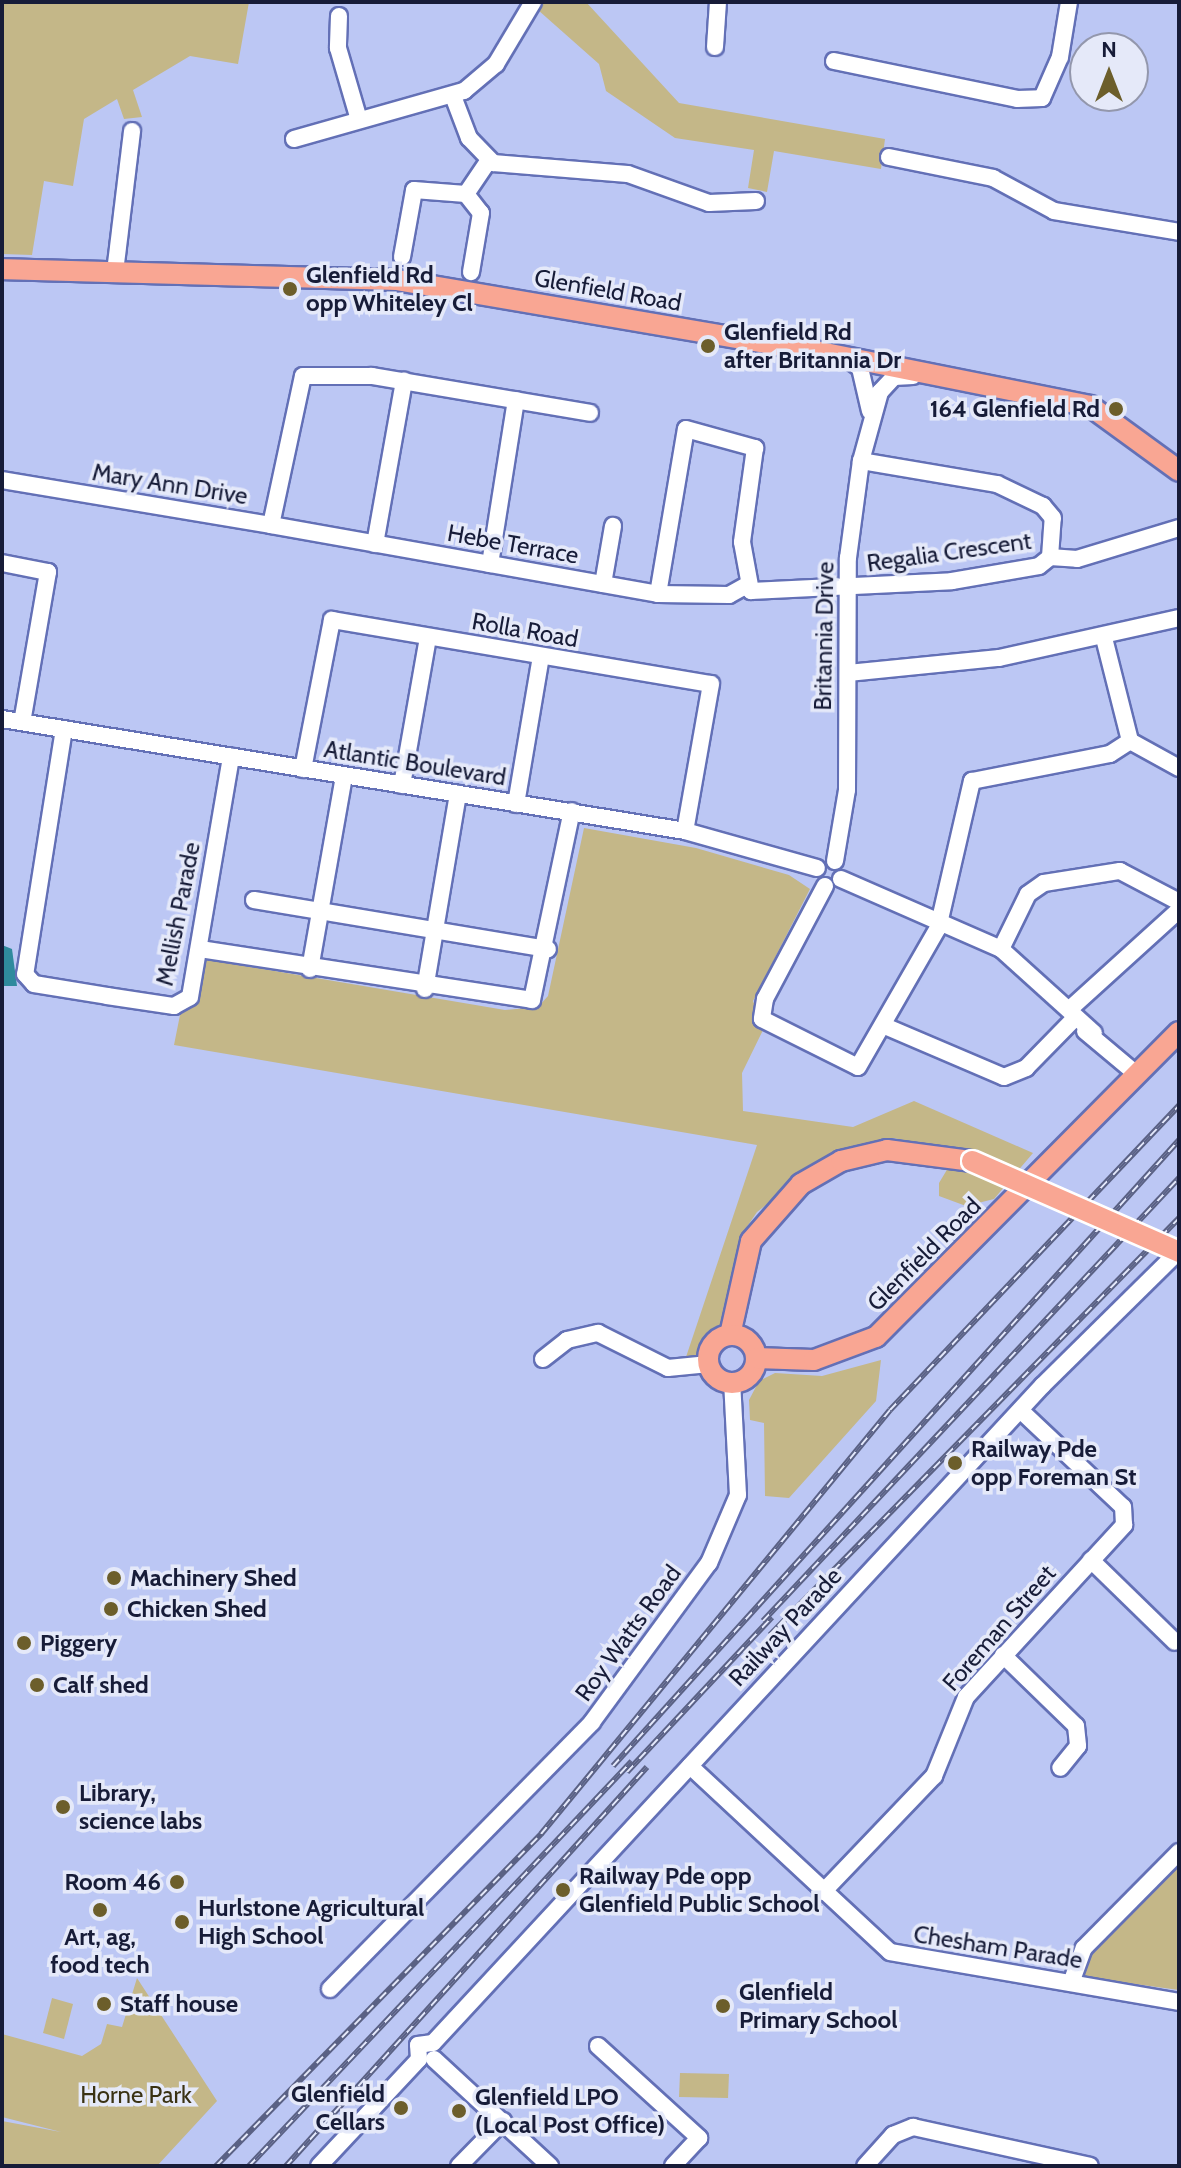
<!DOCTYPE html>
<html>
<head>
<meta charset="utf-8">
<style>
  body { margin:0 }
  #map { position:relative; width:1181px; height:2168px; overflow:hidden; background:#bcc7f4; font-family:Cabin,sans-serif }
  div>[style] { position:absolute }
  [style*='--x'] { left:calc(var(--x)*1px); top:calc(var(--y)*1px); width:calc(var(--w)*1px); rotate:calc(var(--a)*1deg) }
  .green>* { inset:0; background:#c4b788 }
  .water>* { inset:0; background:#2f8a9d }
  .roads { filter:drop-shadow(2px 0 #6370b6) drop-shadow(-2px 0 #6370b6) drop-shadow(0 2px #6370b6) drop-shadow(0 -2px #6370b6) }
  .minor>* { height:16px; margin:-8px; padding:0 8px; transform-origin:8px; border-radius:8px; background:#fff }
  .major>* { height:20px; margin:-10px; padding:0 10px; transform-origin:10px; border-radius:10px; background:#f9a693 }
  .major>.ring { margin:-10px; padding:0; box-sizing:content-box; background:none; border:20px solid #f9a693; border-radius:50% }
  .rail>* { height:6px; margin-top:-3px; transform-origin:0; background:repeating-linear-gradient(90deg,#e5e9f9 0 9px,#5a6184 0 18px); box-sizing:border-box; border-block:2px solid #5a6184 }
  .bridges { filter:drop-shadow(2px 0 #fff) drop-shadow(-2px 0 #fff) drop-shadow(0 2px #fff) drop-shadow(0 -2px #fff) }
  .major-bridge>* { height:20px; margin:-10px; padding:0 10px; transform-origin:10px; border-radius:10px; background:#f9a693 }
  .dots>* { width:22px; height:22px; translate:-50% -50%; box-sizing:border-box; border:4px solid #e5e9f9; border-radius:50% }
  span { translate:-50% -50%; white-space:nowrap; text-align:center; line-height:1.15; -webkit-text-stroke:7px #e5e9f9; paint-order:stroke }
  .poi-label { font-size:24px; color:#171c38; font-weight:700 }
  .left { translate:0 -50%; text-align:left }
  .right { translate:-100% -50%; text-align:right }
  .street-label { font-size:24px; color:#171c38 }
  .park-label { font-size:24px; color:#3a3214 }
  .frame { position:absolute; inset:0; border:4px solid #171c38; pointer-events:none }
  .north { position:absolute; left:1069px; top:32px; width:80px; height:80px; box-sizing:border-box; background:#e5e9f9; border:2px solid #9397ac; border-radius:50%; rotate:0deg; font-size:22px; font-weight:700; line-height:32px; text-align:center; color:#171c38 }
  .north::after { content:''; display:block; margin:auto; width:28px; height:36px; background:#6c5e2b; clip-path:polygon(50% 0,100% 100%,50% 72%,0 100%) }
</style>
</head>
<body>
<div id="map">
  <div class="green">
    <div style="clip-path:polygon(2px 2px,249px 2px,238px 64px,190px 56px,133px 90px,142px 117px,124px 119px,117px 99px,84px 119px,73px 186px,44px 181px,32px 255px,2px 254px)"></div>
    <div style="clip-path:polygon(543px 2px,586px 2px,679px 103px,885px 139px,881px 169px,774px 151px,767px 192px,748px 188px,754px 150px,675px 138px,606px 91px,599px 64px,538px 10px)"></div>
    <div style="clip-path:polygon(584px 828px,696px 848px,789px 875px,810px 889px,753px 1001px,764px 1028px,742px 1073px,743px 1111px,853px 1127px,914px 1101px,1033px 1153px,994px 1199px,966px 1206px,939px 1196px,939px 1183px,951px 1163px,971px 1173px,986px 1156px,893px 1138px,829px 1155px,757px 1212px,740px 1237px,720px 1329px,701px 1355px,686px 1357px,757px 1145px,174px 1045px,180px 1015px,195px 1004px,203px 959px,505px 1010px,538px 1007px,548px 996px)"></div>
    <div style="clip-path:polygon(881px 1360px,876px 1401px,789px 1498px,765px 1496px,764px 1423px,750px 1420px,749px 1400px,759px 1381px,775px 1373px,822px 1376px)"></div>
    <div style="clip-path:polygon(1179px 1865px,1179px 1990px,1083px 1977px,1089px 1951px)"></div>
    <div style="clip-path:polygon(137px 1978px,217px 2101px,157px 2166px,2px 2166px,2px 2121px,61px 2132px,2px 2117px,2px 2034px,82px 2056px,101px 2044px,107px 2024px,122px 2027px)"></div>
    <div style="clip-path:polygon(52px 1998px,73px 2004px,64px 2039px,43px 2033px)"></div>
    <div style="clip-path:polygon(680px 2073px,729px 2074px,728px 2098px,679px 2097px)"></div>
  </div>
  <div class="water">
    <div style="clip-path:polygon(2px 945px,12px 949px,17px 986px,2px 986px)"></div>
  </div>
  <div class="roads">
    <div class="minor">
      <div style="--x:339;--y:16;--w:32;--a:92"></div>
      <div style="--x:338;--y:48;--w:75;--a:73.7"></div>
      <div style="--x:715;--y:47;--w:45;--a:-86.2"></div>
      <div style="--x:834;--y:61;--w:187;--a:11.7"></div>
      <div style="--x:1017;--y:99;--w:25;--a:-2"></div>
      <div style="--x:1042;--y:98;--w:45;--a:-66.3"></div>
      <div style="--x:1060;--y:57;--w:56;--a:-80.7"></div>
      <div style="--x:453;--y:96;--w:45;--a:69.1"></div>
      <div style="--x:469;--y:138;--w:35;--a:46"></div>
      <div style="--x:493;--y:163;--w:135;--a:4.7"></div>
      <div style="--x:628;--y:174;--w:86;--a:19.7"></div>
      <div style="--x:709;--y:203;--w:47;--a:-2.4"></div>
      <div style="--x:294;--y:139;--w:177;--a:-15.8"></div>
      <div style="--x:464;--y:91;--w:42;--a:-40.2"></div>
      <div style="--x:496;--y:64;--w:72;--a:-59.2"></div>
      <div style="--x:889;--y:157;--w:106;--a:11.4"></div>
      <div style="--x:993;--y:178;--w:69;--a:28.4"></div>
      <div style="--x:1054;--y:211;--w:127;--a:9.5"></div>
      <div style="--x:466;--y:194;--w:24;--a:52"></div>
      <div style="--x:481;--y:213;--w:60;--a:99.6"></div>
      <div style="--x:402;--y:257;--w:68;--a:-79.8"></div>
      <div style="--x:414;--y:190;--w:52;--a:4.4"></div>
      <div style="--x:466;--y:194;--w:41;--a:-55.9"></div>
      <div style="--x:115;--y:272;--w:142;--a:-83.1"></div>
      <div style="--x:845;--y:357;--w:19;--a:36"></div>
      <div style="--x:860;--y:368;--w:44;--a:76.9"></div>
      <div style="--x:2;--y:480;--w:273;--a:9.5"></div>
      <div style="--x:271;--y:525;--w:152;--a:-77.9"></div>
      <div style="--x:303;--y:376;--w:69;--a:0"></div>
      <div style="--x:372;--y:376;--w:221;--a:9.6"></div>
      <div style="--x:271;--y:525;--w:393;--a:10.1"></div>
      <div style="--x:658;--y:594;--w:71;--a:0.8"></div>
      <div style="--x:729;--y:595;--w:18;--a:-29"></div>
      <div style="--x:375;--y:544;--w:166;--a:-79.9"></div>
      <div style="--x:1050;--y:557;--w:27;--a:4"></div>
      <div style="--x:1077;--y:559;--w:107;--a:-16.9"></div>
      <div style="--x:2;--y:563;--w:47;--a:11.1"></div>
      <div style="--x:48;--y:572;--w:152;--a:99.8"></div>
      <div style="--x:490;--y:564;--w:166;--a:-81"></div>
      <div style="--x:603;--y:584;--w:59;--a:-80.2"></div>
      <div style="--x:658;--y:594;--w:167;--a:-80.4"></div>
      <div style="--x:686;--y:429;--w:72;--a:15.4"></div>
      <div style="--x:755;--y:448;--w:95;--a:97.9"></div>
      <div style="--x:742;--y:542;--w:50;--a:79.6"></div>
      <div style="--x:751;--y:591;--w:201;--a:-2.8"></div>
      <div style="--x:952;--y:581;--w:88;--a:-9.8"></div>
      <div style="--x:1039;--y:566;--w:14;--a:-39"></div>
      <div style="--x:1050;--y:557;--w:39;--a:-86"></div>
      <div style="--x:1053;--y:518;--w:16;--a:-130"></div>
      <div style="--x:1043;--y:506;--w:51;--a:-154.4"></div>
      <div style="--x:997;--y:484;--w:138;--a:-170.4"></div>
      <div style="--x:1104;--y:638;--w:106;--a:75.8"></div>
      <div style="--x:1130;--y:741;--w:56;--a:28.9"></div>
      <div style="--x:848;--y:673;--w:152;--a:-5.7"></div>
      <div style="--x:999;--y:658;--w:184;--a:-12.5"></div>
      <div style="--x:2;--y:719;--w:692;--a:9.31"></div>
      <div style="--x:685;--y:831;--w:137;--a:15.7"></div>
      <div style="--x:64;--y:729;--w:248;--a:99"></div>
      <div style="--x:25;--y:974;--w:13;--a:48"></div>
      <div style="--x:34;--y:984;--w:74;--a:9.3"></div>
      <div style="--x:107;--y:996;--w:68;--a:8.5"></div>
      <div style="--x:174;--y:1006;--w:18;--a:-29"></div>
      <div style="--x:190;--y:997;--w:244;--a:-80.3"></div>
      <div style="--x:303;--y:769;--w:152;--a:-79"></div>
      <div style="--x:332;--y:620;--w:384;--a:9.6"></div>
      <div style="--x:711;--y:684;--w:149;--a:100"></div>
      <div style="--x:402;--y:785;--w:149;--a:-80"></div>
      <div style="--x:516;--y:804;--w:150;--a:-80.4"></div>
      <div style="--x:835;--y:861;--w:72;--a:-80.4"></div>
      <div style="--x:847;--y:790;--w:232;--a:-89.8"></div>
      <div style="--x:848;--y:558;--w:98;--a:-82.4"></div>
      <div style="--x:861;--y:461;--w:72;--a:-74.6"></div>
      <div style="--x:880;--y:392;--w:21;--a:-47"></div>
      <div style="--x:894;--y:377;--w:19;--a:-3"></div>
      <div style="--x:841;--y:879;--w:175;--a:23.6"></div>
      <div style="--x:1001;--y:949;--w:125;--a:42.1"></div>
      <div style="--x:825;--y:886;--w:128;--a:118"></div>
      <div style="--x:765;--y:999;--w:20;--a:99"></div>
      <div style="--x:762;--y:1019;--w:107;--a:26.6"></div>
      <div style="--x:858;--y:1067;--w:160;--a:-60.1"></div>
      <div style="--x:938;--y:928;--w:151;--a:-77"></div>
      <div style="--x:972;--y:781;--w:141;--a:-11.1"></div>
      <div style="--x:1110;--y:754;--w:24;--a:-33"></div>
      <div style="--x:254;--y:900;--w:298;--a:9.5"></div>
      <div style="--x:200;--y:949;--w:336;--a:8.7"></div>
      <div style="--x:532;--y:1000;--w:193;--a:-78.1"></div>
      <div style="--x:1001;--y:949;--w:61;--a:-63.9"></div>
      <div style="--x:1028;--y:894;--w:19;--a:-35"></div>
      <div style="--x:1044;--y:883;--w:77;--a:-9"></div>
      <div style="--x:1120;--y:871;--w:67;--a:27.7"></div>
      <div style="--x:310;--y:969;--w:196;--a:-80"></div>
      <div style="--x:425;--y:989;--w:198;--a:-80.4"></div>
      <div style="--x:1072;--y:1007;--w:144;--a:-42.2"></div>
      <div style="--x:887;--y:1027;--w:127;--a:23.1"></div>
      <div style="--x:1004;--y:1077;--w:24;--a:-22"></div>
      <div style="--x:1026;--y:1068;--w:67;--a:-45.6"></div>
      <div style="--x:1085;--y:1031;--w:64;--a:39.9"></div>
      <div style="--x:543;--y:1359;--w:31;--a:-38"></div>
      <div style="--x:567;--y:1340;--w:32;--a:-13"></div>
      <div style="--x:598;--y:1333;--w:78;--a:26.6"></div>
      <div style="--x:668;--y:1368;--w:41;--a:-5.6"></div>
      <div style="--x:1091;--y:1560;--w:117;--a:44.3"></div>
      <div style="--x:1003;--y:1655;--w:102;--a:44.2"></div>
      <div style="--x:1076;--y:1726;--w:20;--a:84"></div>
      <div style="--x:1078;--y:1746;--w:28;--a:129"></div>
      <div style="--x:690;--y:1766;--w:273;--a:42.9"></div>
      <div style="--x:890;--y:1952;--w:293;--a:9.8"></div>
      <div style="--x:823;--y:1892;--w:161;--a:-46.3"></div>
      <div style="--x:934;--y:1776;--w:85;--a:-67.9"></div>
      <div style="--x:966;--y:1697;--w:234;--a:-47.4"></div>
      <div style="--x:1124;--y:1525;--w:18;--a:-93"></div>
      <div style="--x:1123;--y:1507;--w:141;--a:-136.7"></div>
      <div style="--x:1071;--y:1983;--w:37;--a:-70"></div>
      <div style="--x:1084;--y:1948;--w:135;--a:-45.3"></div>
      <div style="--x:330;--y:1989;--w:374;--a:-45.5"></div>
      <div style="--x:592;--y:1722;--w:197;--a:-53.7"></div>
      <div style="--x:709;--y:1563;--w:74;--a:-66.9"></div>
      <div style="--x:738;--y:1495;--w:113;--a:-93"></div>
      <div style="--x:433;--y:2043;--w:897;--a:-47.17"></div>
      <div style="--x:1043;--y:1385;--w:191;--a:-44.6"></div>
      <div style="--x:598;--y:2046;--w:137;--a:42.3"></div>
      <div style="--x:699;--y:2138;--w:38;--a:133"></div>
      <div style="--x:419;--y:2059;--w:14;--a:-94"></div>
      <div style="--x:418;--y:2045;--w:15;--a:-8"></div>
      <div style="--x:434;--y:2059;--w:158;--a:42.7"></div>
      <div style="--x:319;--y:2166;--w:146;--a:-46.9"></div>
      <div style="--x:459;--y:2166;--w:63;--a:-45.6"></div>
      <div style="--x:865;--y:2166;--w:42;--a:-47.9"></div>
      <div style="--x:893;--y:2135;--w:22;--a:-22"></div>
      <div style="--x:913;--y:2127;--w:181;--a:12.4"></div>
    </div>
    <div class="major">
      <div style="--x:2;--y:269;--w:395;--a:1.6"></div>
      <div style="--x:397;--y:280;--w:429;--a:9.7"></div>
      <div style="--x:820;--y:352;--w:275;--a:11.3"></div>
      <div style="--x:1090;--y:406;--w:110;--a:36.1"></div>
      <div style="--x:730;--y:1335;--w:96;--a:-77.4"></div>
      <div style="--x:751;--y:1241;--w:76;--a:-48.7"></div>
      <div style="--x:801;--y:1184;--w:46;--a:-29.9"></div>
      <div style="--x:841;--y:1161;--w:47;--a:-13.4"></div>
      <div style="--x:887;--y:1150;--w:86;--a:7.4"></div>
      <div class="ring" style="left:708px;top:1335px;width:28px;height:28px"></div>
      <div style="--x:756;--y:1358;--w:58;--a:2"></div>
      <div style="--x:814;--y:1360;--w:66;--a:-20.4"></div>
      <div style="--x:876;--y:1337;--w:430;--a:-45.2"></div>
    </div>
  </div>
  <div class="rail">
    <div style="--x:763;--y:1621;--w:608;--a:-46.8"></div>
    <div style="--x:770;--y:1635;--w:584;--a:-45.55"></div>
    <div style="--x:613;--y:1766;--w:844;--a:-47.88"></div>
    <div style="--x:627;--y:1772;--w:212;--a:-46.9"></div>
    <div style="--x:216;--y:2166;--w:465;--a:-45.6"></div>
    <div style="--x:541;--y:1834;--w:549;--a:-50.54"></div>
    <div style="--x:890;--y:1410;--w:420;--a:-46.5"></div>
    <div style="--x:249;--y:2166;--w:557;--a:-46.6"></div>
    <div style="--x:286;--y:2166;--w:538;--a:-47.86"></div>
  </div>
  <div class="bridges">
    <div class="major-bridge">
      <div style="--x:972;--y:1161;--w:226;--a:23.7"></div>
    </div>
  </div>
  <div class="dots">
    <div style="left:290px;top:289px;background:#6c5e2b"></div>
    <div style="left:708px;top:346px;background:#6c5e2b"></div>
    <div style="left:1116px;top:409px;background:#6c5e2b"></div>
    <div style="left:955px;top:1463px;background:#6c5e2b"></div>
    <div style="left:114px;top:1578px;background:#6c5e2b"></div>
    <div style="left:111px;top:1609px;background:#6c5e2b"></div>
    <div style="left:24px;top:1643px;background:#6c5e2b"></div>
    <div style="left:37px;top:1685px;background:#6c5e2b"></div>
    <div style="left:63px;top:1807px;background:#6c5e2b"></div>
    <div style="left:177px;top:1882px;background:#6c5e2b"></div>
    <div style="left:563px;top:1890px;background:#6c5e2b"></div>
    <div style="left:100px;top:1910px;background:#6c5e2b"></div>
    <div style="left:182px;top:1922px;background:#6c5e2b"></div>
    <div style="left:104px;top:2004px;background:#6c5e2b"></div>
    <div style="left:723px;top:2006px;background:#6c5e2b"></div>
    <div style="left:401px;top:2108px;background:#6c5e2b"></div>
    <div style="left:459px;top:2111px;background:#6c5e2b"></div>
  </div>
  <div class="poi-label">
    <span class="left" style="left:306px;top:289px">Glenfield Rd<br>opp Whiteley Cl</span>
    <span class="left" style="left:724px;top:346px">Glenfield Rd<br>after Britannia Dr</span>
    <span class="right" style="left:1100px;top:409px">164 Glenfield Rd</span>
    <span class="left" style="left:971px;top:1463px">Railway Pde<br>opp Foreman St</span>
    <span class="left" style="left:130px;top:1578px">Machinery Shed</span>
    <span class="left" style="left:127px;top:1609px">Chicken Shed</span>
    <span class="left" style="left:40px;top:1643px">Piggery</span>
    <span class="left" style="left:53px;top:1685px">Calf shed</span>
    <span class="left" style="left:79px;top:1807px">Library,<br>science labs</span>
    <span class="left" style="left:579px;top:1890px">Railway Pde opp<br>Glenfield Public School</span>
    <span class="right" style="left:161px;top:1882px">Room 46</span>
    <span class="left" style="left:198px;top:1922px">Hurlstone Agricultural<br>High School</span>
    <span style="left:100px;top:1951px">Art, ag,<br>food tech</span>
    <span class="left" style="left:739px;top:2006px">Glenfield<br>Primary School</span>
    <span class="left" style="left:120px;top:2004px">Staff house</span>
    <span class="right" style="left:385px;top:2108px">Glenfield<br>Cellars</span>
    <span class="left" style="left:475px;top:2111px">Glenfield LPO<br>(Local Post Office)</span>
  </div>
  <div class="street-label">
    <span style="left:608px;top:290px;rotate:10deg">Glenfield Road</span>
    <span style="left:170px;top:484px;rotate:9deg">Mary Ann Drive</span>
    <span style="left:513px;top:544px;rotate:10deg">Hebe Terrace</span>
    <span style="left:949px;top:552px;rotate:-8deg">Regalia Crescent</span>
    <span style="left:525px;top:630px;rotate:10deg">Rolla Road</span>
    <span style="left:824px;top:636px;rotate:-89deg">Britannia Drive</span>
    <span style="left:415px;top:763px;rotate:9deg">Atlantic Boulevard</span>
    <span style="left:178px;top:914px;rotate:-79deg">Mellish Parade</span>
    <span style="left:924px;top:1254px;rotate:-45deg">Glenfield Road</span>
    <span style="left:785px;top:1627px;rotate:-47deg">Railway Parade</span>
    <span style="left:999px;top:1628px;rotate:-49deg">Foreman Street</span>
    <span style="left:628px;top:1633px;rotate:-54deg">Roy Watts Road</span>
    <span style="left:998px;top:1947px;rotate:9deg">Chesham Parade</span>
  </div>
  <div class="park-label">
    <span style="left:136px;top:2095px">Horne Park</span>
  </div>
  <div class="frame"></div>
  <div class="north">N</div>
</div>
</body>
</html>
